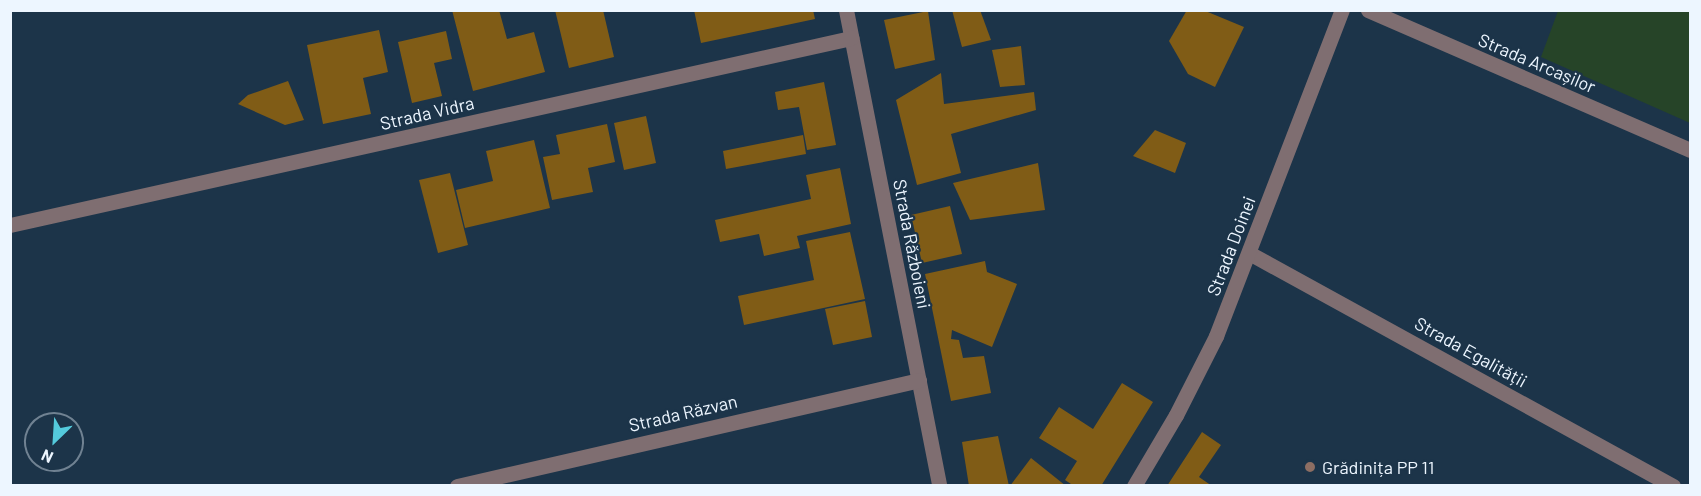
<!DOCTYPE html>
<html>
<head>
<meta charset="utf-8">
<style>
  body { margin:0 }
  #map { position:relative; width:1701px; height:496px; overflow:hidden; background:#1c3449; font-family:Barlow,sans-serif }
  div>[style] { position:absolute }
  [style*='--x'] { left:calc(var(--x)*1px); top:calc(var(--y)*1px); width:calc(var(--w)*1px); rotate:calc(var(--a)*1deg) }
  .green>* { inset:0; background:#264428 }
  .building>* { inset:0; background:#805c16 }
  .minor>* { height:15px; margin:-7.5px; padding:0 7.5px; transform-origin:7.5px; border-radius:7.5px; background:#7f6e71 }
  .dots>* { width:16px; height:16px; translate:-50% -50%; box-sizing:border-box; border:3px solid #1c3449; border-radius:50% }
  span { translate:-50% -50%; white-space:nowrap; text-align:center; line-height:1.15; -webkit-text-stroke:4.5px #1c3449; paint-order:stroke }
  .street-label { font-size:18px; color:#edf6ff }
  .poi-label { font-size:18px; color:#edf6ff }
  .left { translate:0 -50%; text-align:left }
  .frame { position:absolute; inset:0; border:12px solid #edf6ff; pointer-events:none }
  .north { position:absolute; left:24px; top:412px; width:60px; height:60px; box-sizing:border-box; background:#1c3449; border:2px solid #708292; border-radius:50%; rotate:205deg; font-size:16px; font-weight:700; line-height:24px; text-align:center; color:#edf6ff }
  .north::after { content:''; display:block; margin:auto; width:21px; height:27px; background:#54cadc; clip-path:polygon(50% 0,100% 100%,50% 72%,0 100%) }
</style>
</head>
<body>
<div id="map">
  <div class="green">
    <div style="clip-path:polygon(1558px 11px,1690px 11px,1690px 123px,1541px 57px)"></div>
  </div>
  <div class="building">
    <div style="clip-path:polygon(452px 10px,499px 10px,507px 39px,534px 32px,545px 72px,473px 91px)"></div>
    <div style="clip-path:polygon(555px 10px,603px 10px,614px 57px,569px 68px)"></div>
    <div style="clip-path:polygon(694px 10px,813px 10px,815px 19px,701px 43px)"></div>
    <div style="clip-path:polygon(952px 10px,980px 10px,991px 40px,962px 47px)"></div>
    <div style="clip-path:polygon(1187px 10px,1203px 10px,1244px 27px,1215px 87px,1188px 74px,1169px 41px)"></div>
    <div style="clip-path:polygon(928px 11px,935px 60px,895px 69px,884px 20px)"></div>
    <div style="clip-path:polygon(379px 30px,388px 72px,363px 78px,371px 114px,323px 124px,307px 45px)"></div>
    <div style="clip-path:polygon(446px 31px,452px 59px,434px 63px,442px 96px,412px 103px,398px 42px)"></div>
    <div style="clip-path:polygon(1021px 46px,1025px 85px,1000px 87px,992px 50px)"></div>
    <div style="clip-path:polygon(941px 73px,944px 104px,1034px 92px,1036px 110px,951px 134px,961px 173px,917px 185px,896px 100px)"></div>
    <div style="clip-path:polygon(288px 81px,304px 120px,285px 125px,238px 104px,248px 95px)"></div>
    <div style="clip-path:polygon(824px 82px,836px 145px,807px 150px,799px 107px,778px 110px,775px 92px)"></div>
    <div style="clip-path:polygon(646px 116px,656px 163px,624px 170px,614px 123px)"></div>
    <div style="clip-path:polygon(607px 124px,615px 162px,588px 168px,593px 192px,552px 200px,543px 157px,560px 154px,556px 135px)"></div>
    <div style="clip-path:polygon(1155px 130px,1186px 143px,1175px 173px,1133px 156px)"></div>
    <div style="clip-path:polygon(803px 135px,806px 154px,726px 169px,723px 151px)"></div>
    <div style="clip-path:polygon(534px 140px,550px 208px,465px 228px,456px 190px,493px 181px,486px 151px)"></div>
    <div style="clip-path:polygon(1038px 163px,1045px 210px,970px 220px,953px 183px)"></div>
    <div style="clip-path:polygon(840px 168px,851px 224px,797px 236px,800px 248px,764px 256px,759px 234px,720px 242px,715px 220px,811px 199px,806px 175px)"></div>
    <div style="clip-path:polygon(450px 173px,468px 245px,438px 253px,419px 180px)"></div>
    <div style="clip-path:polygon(950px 206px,962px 254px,922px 263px,911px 215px)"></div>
    <div style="clip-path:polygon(850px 232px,865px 299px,744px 325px,738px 296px,814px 280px,806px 241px)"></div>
    <div style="clip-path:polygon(985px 261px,987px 272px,1017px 284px,992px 347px,952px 330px,951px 339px,959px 340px,963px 358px,984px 356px,991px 393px,951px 401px,925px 274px)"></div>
    <div style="clip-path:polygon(865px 301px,872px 337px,833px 345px,825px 309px)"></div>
    <div style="clip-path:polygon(1122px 383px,1153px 402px,1101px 486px,1074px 486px,1065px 480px,1077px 461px,1039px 438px,1059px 407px,1093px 429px)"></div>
    <div style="clip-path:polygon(1202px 432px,1221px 445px,1199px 477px,1212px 486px,1167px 486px)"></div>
    <div style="clip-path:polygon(998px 436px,1009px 486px,969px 486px,962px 442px)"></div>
    <div style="clip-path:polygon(1031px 458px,1066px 486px,1010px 486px)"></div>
  </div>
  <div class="minor">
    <div style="--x:846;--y:10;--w:485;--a:78.9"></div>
    <div style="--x:1368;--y:10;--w:351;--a:23.5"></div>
    <div style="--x:10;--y:225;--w:862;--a:-12.54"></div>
    <div style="--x:1249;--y:253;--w:484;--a:28.8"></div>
    <div style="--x:457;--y:486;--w:474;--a:-12.9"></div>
    <div style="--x:1134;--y:486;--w:82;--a:-59.4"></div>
    <div style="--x:1176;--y:415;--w:89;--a:-63.1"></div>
    <div style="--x:1216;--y:336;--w:350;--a:-68.9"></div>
  </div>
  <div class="dots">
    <div style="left:1310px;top:467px;background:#8d6e63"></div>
  </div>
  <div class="street-label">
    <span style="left:1537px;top:63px;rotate:23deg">Strada Arcașilor</span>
    <span style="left:427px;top:113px;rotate:-13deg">Strada Vidra</span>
    <span style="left:912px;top:244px;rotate:79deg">Strada Războieni</span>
    <span style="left:1231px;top:246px;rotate:-69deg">Strada Doinei</span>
    <span style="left:1471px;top:352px;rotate:29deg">Strada Egalității</span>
    <span style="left:683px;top:413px;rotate:-13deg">Strada Răzvan</span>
  </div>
  <div class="poi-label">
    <span class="left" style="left:1322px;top:467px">Grădinița PP 11</span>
  </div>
  <div class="frame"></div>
  <div class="north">N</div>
</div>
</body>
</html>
